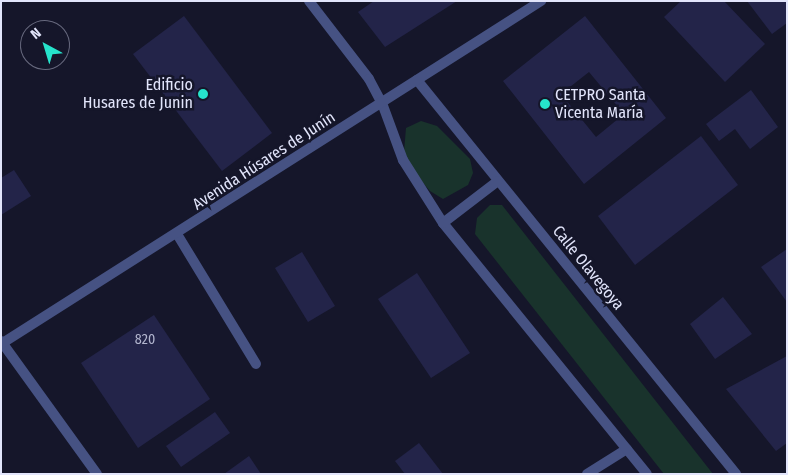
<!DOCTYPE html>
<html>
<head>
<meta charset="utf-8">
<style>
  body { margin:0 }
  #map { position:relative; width:788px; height:475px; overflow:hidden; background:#15162a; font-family:"Fira Sans Condensed",sans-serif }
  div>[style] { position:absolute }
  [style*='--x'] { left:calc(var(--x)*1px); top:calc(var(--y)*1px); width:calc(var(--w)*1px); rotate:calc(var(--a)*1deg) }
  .green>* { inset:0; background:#19332c }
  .building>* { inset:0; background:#232449 }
  .service>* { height:10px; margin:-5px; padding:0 5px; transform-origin:5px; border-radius:5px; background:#465283 }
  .minor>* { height:10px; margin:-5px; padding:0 5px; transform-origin:5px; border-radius:5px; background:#465283 }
  .tertiary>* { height:10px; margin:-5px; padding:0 5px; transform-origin:5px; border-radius:5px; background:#465283 }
  .dots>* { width:14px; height:14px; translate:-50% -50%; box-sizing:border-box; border:2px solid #15162a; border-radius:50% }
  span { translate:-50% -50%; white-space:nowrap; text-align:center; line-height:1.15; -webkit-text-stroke:5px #15162a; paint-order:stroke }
  .number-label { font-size:14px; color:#b2b5ce }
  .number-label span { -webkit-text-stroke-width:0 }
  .poi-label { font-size:16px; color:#e2e5fb }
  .right { translate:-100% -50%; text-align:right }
  .left { translate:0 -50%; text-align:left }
  .street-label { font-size:16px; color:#e2e5fb }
  .frame { position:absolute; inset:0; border:2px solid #e2e5fb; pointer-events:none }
  .north { position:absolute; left:20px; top:20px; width:50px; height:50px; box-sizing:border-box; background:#15162a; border:1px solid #67697e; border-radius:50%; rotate:321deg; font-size:14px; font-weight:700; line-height:20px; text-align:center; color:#e2e5fb }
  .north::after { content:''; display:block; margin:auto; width:18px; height:22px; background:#26e3cb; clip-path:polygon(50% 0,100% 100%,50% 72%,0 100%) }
</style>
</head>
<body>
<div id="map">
  <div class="green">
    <div style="clip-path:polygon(421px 121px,437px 126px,470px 159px,473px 173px,468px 185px,443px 199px,430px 191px,412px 170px,404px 152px,406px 128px)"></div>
    <div style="clip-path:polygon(490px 205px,502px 205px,713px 474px,664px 474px,475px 234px,477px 218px)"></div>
  </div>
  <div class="building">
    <div style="clip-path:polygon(374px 1px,457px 1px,385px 47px,358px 12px)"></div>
    <div style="clip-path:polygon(681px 1px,724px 1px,765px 44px,725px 82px,664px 17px)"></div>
    <div style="clip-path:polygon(747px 1px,787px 1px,787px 23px,772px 34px)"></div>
    <div style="clip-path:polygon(184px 16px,272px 133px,222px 171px,133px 54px)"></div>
    <div style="clip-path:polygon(evenodd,585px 16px,666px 118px,584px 184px,503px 81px,585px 16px,589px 72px,624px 114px,596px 137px,561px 94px,589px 72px)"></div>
    <div style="clip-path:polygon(751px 90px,778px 127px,750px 149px,735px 129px,719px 141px,706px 124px)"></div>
    <div style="clip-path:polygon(701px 136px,738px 185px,635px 265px,598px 216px)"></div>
    <div style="clip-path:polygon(14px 170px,31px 196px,1px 215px,1px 178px)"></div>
    <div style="clip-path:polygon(787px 249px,787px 302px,761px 267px)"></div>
    <div style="clip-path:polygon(302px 252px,335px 306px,308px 322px,275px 268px)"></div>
    <div style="clip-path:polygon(417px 273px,470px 353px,431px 378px,378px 299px)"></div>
    <div style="clip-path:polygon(723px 297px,752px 334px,715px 359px,690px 324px)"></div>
    <div style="clip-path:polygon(154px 315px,210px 399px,138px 448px,81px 363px)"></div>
    <div style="clip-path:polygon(787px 356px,787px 443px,776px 451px,726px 389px)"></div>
    <div style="clip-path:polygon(215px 412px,230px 433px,181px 467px,166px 446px)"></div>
    <div style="clip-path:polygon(419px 443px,443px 474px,405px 474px,395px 461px)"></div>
    <div style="clip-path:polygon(249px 456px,261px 474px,224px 474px)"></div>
  </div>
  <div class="service">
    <div style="--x:177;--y:234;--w:152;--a:58.7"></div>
  </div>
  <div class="minor">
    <div style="--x:1;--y:341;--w:164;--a:54.2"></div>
    <div style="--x:587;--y:474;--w:47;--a:-32"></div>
  </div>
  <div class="tertiary">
    <div style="--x:309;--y:1;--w:98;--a:52.4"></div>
    <div style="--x:369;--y:79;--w:27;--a:62"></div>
    <div style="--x:382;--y:103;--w:61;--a:69.8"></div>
    <div style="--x:403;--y:160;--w:75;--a:57.6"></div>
    <div style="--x:443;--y:223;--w:323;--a:50.9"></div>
    <div style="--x:417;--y:80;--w:507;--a:51"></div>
    <div style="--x:443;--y:223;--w:69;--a:-37.4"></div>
    <div style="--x:1;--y:344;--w:640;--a:-32.42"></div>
  </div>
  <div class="dots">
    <div style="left:203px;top:94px;background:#26e3cb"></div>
    <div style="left:545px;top:104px;background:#26e3cb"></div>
  </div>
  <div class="number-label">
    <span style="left:145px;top:340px">820</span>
  </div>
  <div class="poi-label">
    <span class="right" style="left:193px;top:94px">Edificio<br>Husares de Junin</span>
    <span class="left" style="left:555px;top:104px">CETPRO Santa<br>Vicenta María</span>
  </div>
  <div class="street-label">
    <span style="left:264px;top:161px;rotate:-33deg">Avenida Húsares de Junín</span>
    <span style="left:588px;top:268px;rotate:51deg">Calle Olavegoya</span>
  </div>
  <div class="frame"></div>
  <div class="north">N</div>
</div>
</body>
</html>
